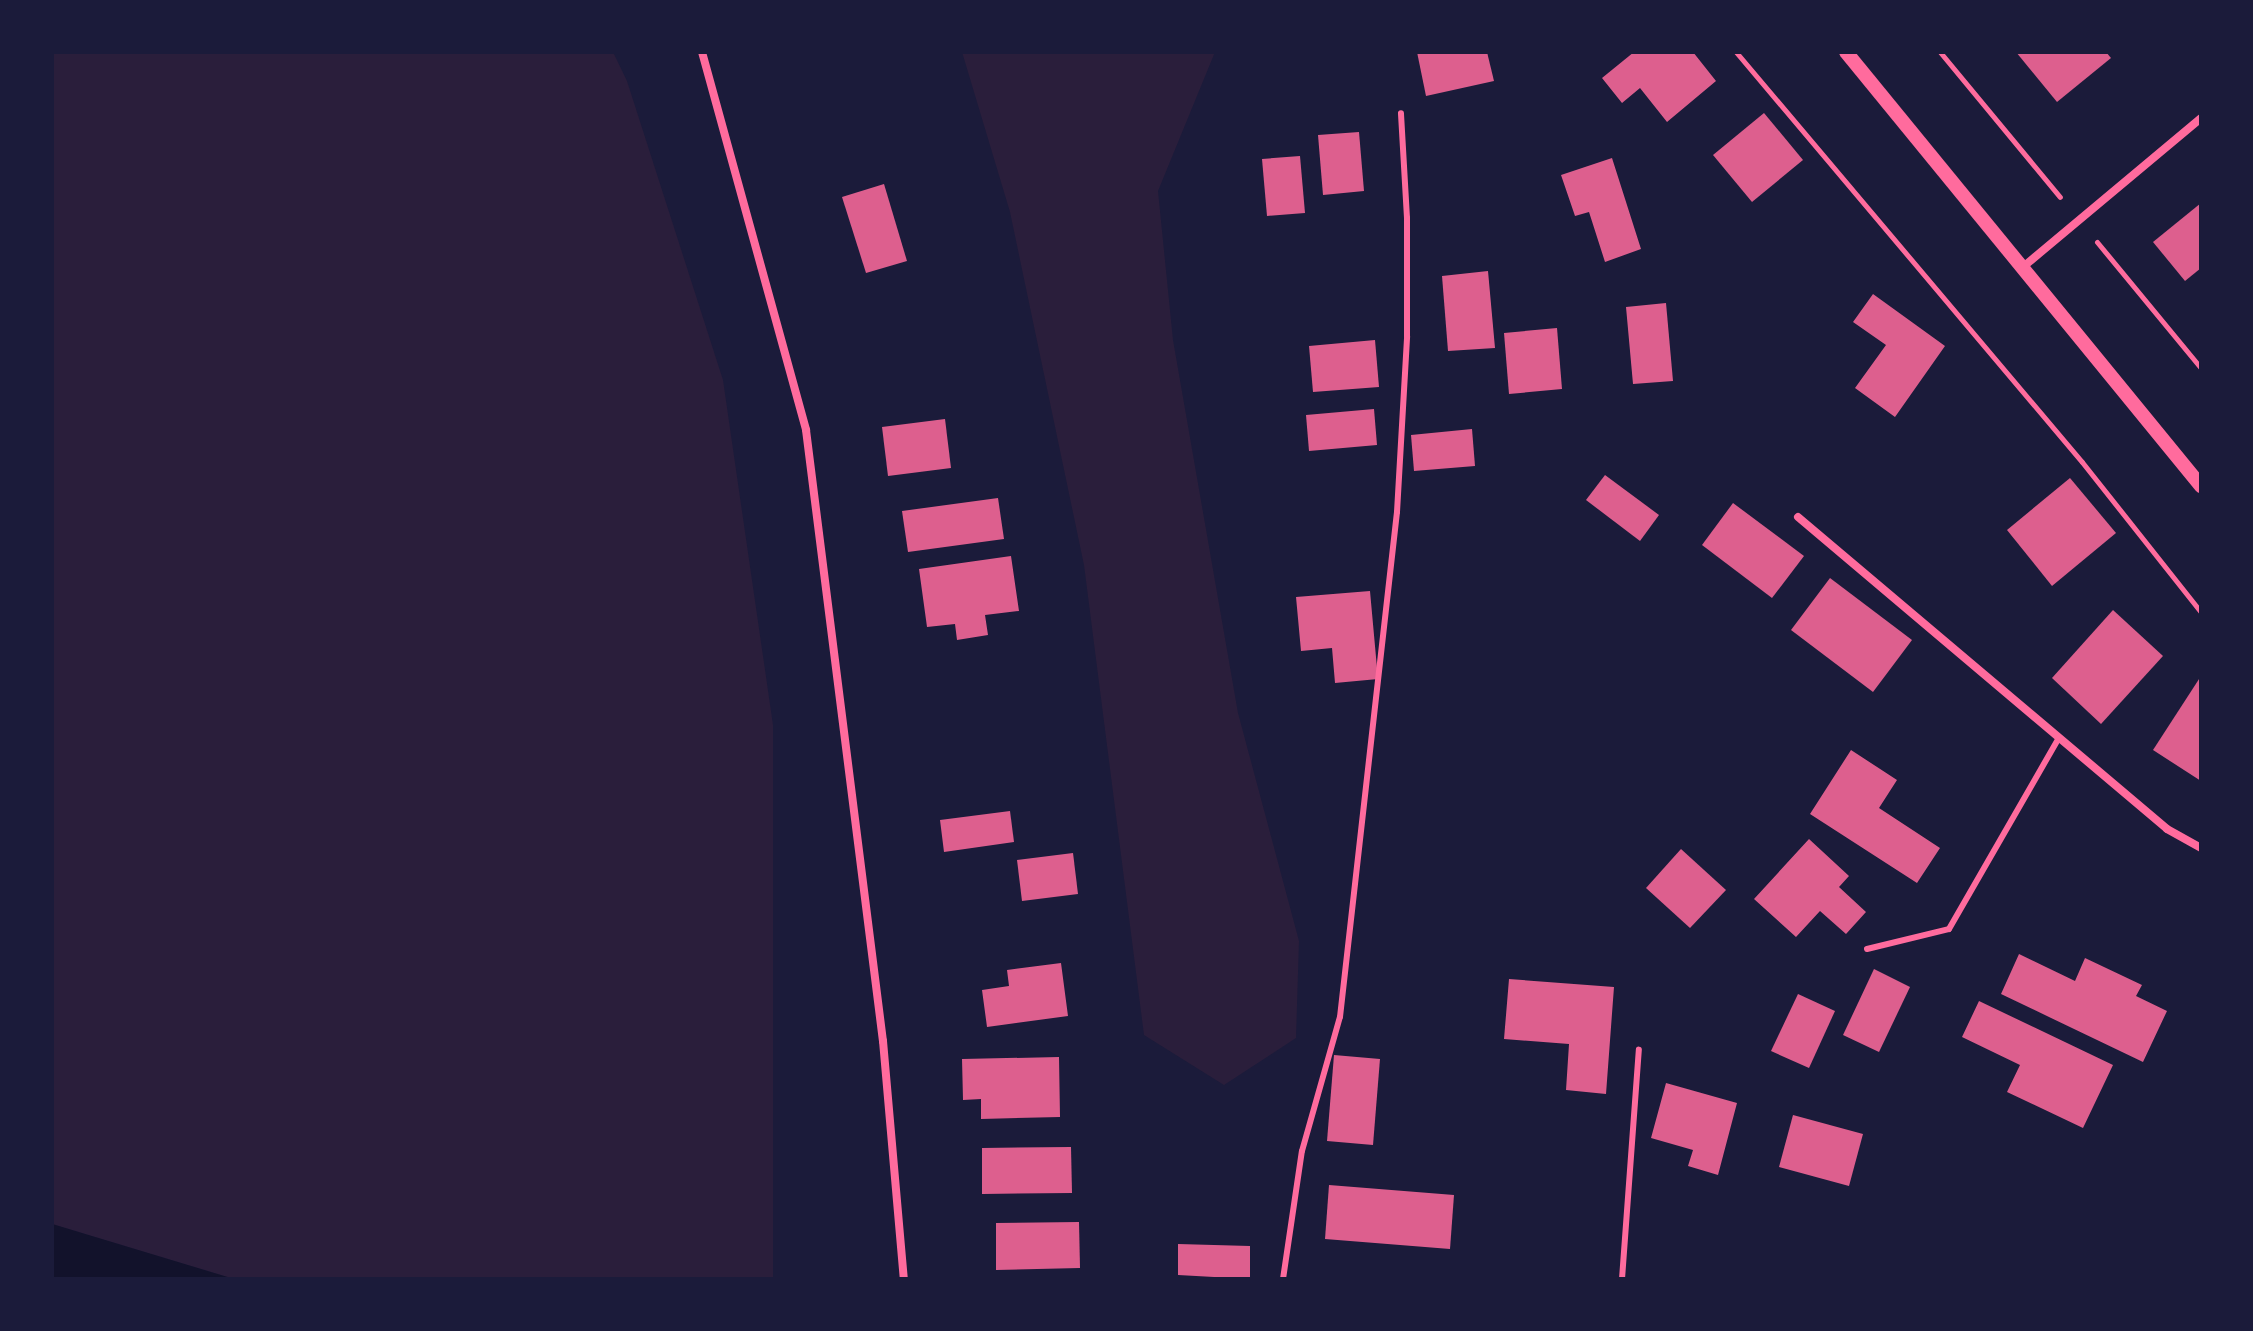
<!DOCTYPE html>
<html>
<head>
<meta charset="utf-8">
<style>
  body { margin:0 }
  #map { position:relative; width:2253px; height:1331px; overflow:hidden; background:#1b1b3a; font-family:"DejaVu Sans",sans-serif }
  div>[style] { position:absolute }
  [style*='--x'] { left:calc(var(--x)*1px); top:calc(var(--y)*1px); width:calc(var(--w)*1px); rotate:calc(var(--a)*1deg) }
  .green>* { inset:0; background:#2a1e3b }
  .water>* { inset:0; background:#12122b }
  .building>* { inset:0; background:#dd5f8e }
  .path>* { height:5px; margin:-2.5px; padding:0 2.5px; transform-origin:2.5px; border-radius:2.5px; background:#ff6b9d }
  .service>* { height:6px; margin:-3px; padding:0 3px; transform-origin:3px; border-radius:3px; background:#ff6b9d }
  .minor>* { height:8px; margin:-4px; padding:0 4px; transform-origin:4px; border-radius:4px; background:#ff6b9d }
  .tertiary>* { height:14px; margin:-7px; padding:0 7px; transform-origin:7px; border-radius:7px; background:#ff6b9d }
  span { translate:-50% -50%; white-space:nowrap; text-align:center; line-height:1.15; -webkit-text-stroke:6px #1b1b3a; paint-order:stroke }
  .frame { position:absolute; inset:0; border:54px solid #1b1b3a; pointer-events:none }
</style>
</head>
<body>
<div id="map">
  <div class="green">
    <div style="clip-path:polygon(52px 52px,613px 52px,627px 81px,723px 380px,773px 725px,773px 1279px,234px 1279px,52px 1224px)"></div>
    <div style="clip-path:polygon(962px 52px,1215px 52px,1158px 191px,1173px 340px,1238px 713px,1299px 941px,1296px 1038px,1224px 1085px,1144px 1035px,1084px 565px,1010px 212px)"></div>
  </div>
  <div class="water">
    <div style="clip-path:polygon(52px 1224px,234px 1279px,52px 1279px)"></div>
  </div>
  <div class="building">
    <div style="clip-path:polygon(1417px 52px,1487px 52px,1494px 81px,1426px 96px)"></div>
    <div style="clip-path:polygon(1634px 52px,1693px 52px,1716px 81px,1667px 122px,1640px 88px,1622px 103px,1602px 78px)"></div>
    <div style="clip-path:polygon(2016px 52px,2106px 52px,2111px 58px,2057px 102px)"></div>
    <div style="clip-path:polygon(1764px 113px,1803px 160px,1752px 202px,1713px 155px)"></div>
    <div style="clip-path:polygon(1359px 132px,1364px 191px,1323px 195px,1318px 135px)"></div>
    <div style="clip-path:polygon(1300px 156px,1305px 213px,1267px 216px,1262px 159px)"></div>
    <div style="clip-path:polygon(1612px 158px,1641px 249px,1605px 262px,1589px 212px,1575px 216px,1561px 175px)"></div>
    <div style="clip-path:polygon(884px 184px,907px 261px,866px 273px,842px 197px)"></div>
    <div style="clip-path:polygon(2201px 203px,2201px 268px,2185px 281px,2153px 242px)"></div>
    <div style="clip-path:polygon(1488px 271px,1495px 348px,1448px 351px,1442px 276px)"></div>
    <div style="clip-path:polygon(1873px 294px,1945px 346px,1895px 417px,1855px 388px,1886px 345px,1853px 322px)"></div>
    <div style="clip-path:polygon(1666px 303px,1673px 381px,1633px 384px,1626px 307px)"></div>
    <div style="clip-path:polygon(1557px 328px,1562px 389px,1509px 394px,1504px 333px)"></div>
    <div style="clip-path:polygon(1375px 340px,1379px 387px,1313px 392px,1309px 346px)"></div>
    <div style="clip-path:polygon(1374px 409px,1377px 445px,1309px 451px,1306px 415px)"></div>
    <div style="clip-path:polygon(945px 419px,951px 468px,888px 476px,882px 427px)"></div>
    <div style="clip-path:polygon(1472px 429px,1475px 466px,1414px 471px,1411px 435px)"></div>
    <div style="clip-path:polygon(1605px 475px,1659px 515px,1640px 541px,1586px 500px)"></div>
    <div style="clip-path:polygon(2070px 478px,2116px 533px,2052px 586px,2007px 530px)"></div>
    <div style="clip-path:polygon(998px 498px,1004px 539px,908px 552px,902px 511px)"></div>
    <div style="clip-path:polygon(1733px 503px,1804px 556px,1772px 598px,1702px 545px)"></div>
    <div style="clip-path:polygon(1011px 556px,1019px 611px,985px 615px,988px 635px,957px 640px,955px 624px,927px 627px,919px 569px)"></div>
    <div style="clip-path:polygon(1830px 578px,1912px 640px,1873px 692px,1791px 630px)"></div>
    <div style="clip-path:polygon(1370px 591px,1378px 679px,1335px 683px,1332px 648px,1301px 651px,1296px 597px)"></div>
    <div style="clip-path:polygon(2113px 610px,2163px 656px,2101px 724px,2052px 678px)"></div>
    <div style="clip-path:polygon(2201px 676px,2201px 781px,2153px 750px)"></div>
    <div style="clip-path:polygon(1851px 750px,1897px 780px,1879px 808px,1940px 848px,1917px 883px,1810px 814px)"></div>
    <div style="clip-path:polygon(1010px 811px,1014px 842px,944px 852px,940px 820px)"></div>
    <div style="clip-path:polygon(1809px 839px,1849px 876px,1839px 887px,1866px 912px,1846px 934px,1820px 911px,1796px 937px,1754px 899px)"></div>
    <div style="clip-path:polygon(1681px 849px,1726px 890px,1690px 928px,1646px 888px)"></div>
    <div style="clip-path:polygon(1073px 853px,1078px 894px,1022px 901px,1017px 860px)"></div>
    <div style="clip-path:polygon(2019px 954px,2075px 981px,2085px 958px,2142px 985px,2136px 996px,2167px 1011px,2143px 1062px,2001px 994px)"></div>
    <div style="clip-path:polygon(1061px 963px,1068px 1016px,987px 1027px,982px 990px,1009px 986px,1007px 970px)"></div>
    <div style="clip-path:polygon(1874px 969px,1910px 987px,1879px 1052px,1843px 1035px)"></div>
    <div style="clip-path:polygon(1509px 979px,1614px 987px,1606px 1094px,1566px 1090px,1569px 1044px,1504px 1039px)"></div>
    <div style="clip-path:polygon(1798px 994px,1835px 1011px,1809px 1068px,1771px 1051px)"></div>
    <div style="clip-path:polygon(1979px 1001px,2113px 1065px,2083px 1128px,2007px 1092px,2020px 1065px,1962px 1037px)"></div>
    <div style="clip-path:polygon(1334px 1055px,1380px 1059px,1373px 1145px,1327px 1141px)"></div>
    <div style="clip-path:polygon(1059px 1057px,1060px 1117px,981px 1119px,981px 1099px,963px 1100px,962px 1059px)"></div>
    <div style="clip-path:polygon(1666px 1083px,1737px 1103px,1718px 1175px,1688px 1166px,1693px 1150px,1651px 1138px)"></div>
    <div style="clip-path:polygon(1793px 1115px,1863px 1134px,1849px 1186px,1779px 1167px)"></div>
    <div style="clip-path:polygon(1071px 1147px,1072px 1193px,982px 1194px,982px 1148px)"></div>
    <div style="clip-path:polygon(1329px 1185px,1454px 1195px,1450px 1249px,1325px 1239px)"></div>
    <div style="clip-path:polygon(1079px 1222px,1080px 1268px,996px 1270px,996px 1223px)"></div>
    <div style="clip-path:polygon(1178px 1244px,1250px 1246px,1250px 1279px,1178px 1275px)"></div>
  </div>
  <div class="path">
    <div style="--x:1736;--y:52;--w:536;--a:49.84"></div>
    <div style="--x:2082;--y:462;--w:191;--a:51.6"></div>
    <div style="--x:1940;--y:52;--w:188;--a:50.4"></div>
    <div style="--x:2097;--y:242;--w:163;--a:50.5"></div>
  </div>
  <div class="service">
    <div style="--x:1867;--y:949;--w:84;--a:-13.7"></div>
    <div style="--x:1949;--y:929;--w:220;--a:-60.1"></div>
    <div style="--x:1283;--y:1279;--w:129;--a:-81.6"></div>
    <div style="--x:1302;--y:1151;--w:139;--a:-74.2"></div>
    <div style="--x:1340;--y:1017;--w:508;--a:-83.56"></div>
    <div style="--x:1397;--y:512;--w:176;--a:-86.7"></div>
    <div style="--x:1407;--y:336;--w:118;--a:-90"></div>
    <div style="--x:1407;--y:218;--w:105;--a:-93.3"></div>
    <div style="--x:1622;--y:1279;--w:230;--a:-85.8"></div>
  </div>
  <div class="minor">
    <div style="--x:702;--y:52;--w:392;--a:74.6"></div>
    <div style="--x:806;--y:430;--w:616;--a:82.82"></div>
    <div style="--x:883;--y:1041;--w:239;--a:85"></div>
    <div style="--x:2023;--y:267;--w:232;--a:-39.9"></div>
    <div style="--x:1798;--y:517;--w:483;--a:40.2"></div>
    <div style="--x:2167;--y:829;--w:39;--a:29"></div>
  </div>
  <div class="tertiary">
    <div style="--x:1846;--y:52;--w:561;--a:50.72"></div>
  </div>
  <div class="frame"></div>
</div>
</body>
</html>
